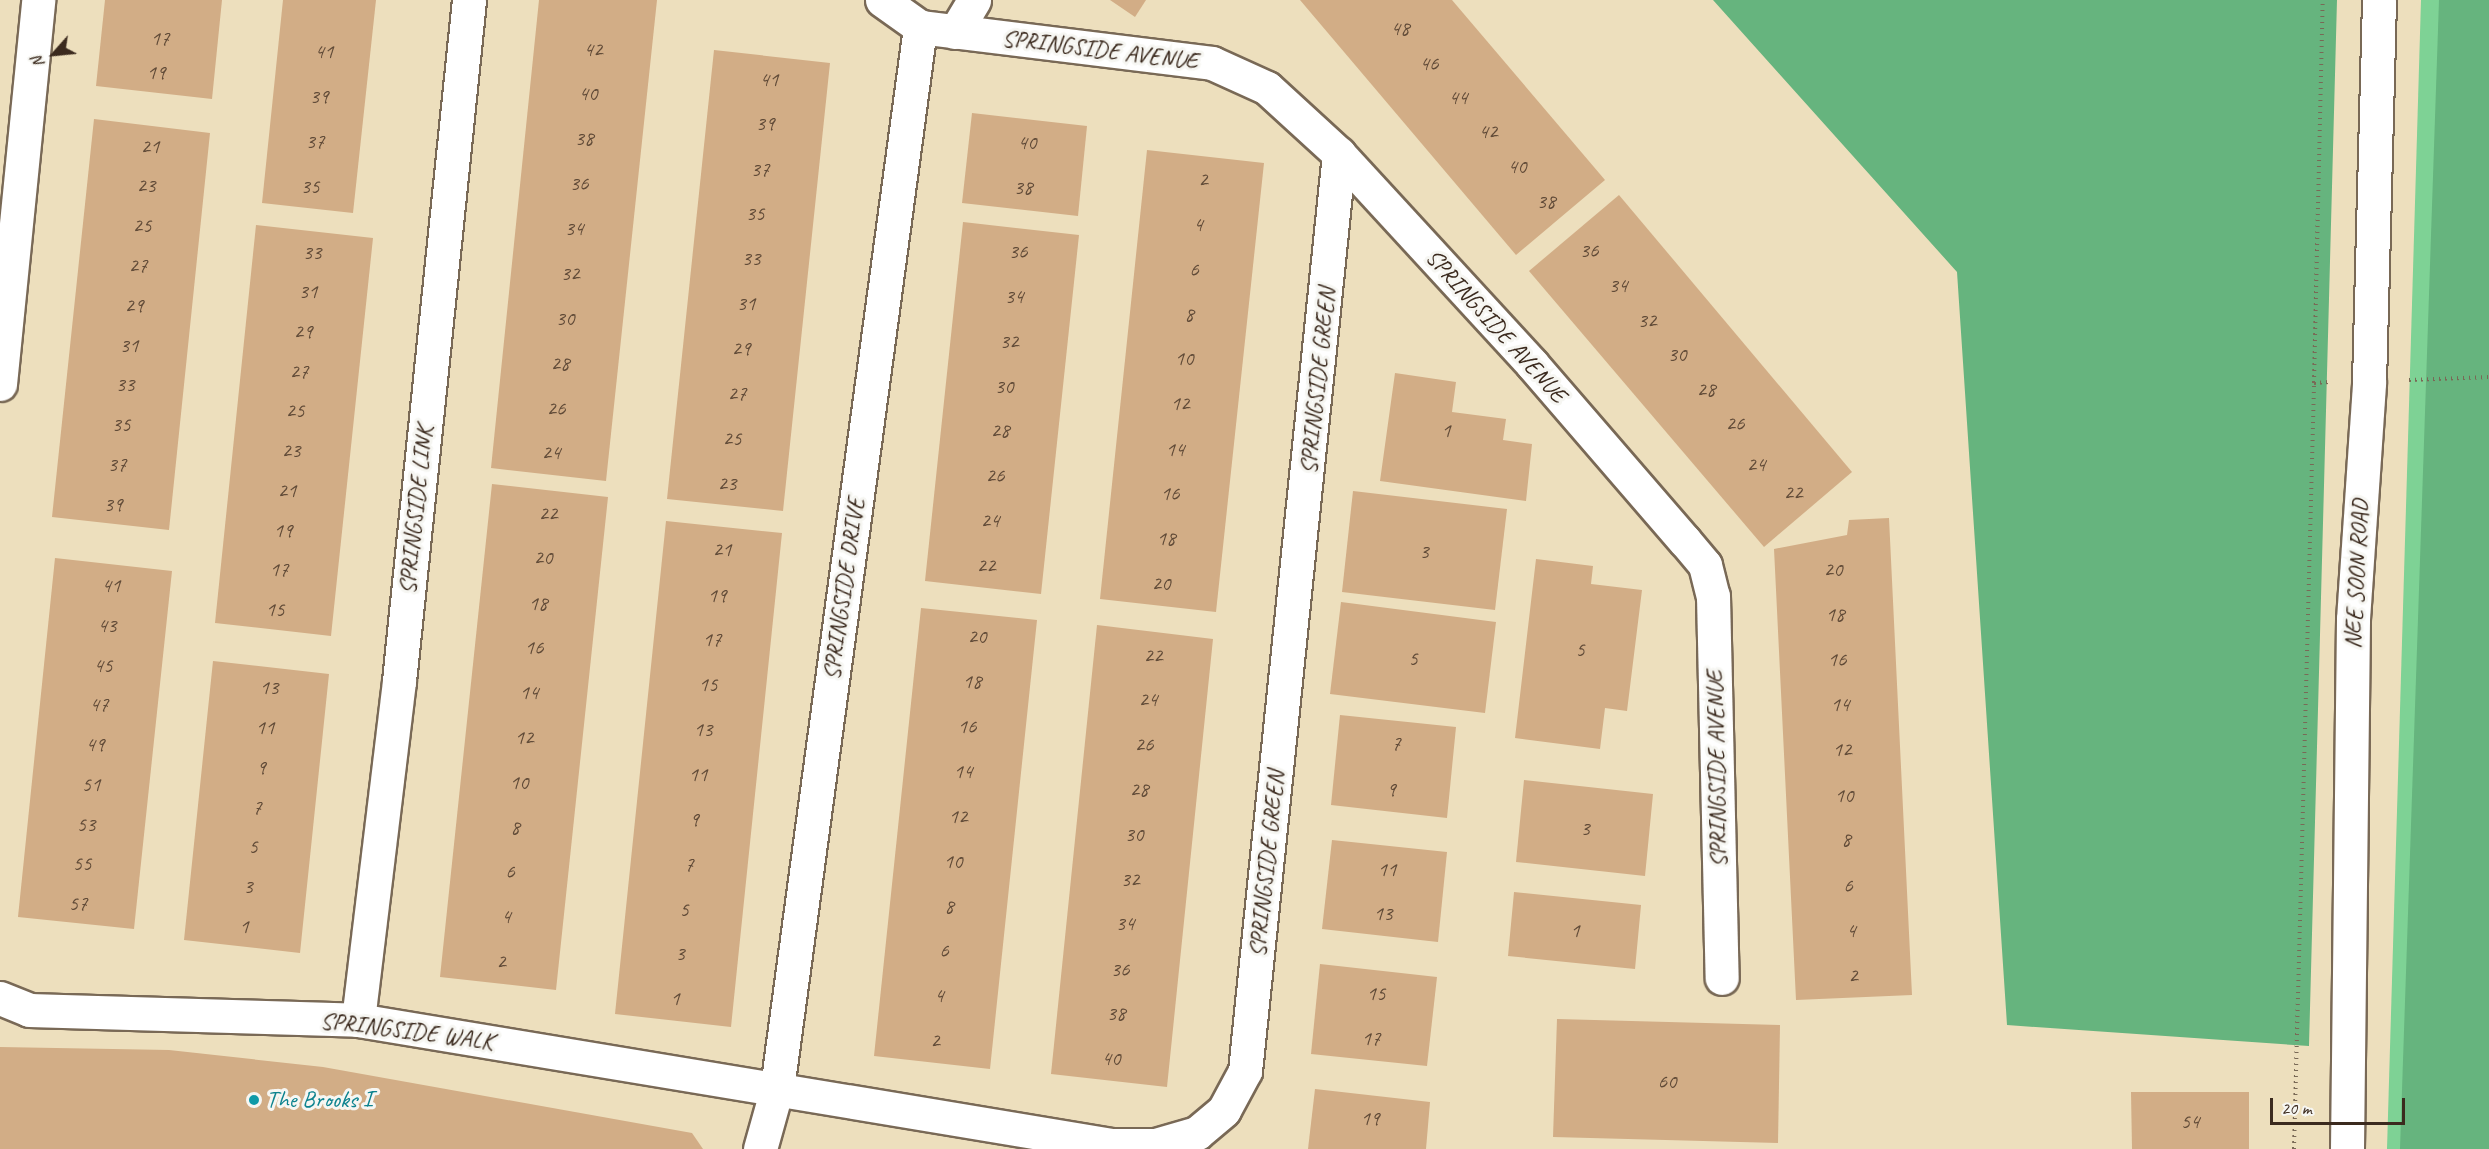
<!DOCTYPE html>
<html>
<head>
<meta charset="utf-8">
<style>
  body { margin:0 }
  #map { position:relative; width:2489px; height:1149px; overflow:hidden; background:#eddfbd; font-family:Caveat,sans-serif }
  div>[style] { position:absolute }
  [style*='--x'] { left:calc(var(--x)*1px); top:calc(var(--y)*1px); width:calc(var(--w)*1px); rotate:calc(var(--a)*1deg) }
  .green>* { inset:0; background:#7ed295 }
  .forest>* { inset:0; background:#66b47e }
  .building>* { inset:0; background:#d2ad86 }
  .path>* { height:4px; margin-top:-2px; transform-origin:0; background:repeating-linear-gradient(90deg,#796956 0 1.5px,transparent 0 6px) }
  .roads { filter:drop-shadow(2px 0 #796956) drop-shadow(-2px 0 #796956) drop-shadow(0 2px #796956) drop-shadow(0 -2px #796956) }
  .minor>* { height:33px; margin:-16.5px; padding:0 16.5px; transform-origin:16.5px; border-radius:16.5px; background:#fff }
  .dots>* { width:16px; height:16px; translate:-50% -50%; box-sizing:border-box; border:3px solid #f6f6f2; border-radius:50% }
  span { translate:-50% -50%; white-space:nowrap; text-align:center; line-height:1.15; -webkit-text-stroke:6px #f6f6f2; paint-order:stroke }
  .number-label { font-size:21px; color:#614b38 }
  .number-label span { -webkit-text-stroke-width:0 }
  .street-label { font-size:24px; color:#3b2a1e }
  .culture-label { font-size:24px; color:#0d838f }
  .left { translate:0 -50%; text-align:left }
  .north { position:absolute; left:24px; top:24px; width:60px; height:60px; -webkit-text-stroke:4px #f6f6f2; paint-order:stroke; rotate:243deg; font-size:16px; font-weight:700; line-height:24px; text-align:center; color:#3b2a1e }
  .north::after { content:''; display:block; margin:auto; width:21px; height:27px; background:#3b2a1e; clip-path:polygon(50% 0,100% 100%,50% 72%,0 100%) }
  .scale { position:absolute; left:2270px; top:1098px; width:135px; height:27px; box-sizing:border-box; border:3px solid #3b2a1e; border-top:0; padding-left:8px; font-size:18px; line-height:21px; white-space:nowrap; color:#3b2a1e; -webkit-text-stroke:4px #f6f6f2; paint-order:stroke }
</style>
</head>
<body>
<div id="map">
  <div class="green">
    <div style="clip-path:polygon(2421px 0,2489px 0,2489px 1149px,2387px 1149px)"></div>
  </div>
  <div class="forest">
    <div style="clip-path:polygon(1713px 0,2337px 0,2309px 1046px,2007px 1025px,1957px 272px)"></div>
    <div style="clip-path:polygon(2439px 0,2489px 0,2489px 1149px,2400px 1149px)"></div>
  </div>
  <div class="building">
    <div style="clip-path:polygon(105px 0,222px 0,212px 99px,96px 86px)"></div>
    <div style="clip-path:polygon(283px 0,376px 0,353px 213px,262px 203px)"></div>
    <div style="clip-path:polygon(539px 0,657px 0,606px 481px,491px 468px)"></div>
    <div style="clip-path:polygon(1110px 0,1146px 0,1135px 17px)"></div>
    <div style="clip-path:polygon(1300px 0,1452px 0,1605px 180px,1516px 255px)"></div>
    <div style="clip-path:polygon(714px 50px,830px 63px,783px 511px,667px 499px)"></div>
    <div style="clip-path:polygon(972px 113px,1087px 126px,1078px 216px,962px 203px)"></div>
    <div style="clip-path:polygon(94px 119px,210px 133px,169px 530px,52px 517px)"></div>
    <div style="clip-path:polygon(1147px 150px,1264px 163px,1216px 612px,1100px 599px)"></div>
    <div style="clip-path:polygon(1619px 195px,1852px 472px,1764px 547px,1529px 271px)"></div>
    <div style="clip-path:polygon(963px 222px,1079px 235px,1041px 594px,925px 581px)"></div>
    <div style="clip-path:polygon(256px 225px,373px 238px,331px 636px,215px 623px)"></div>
    <div style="clip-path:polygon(1395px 373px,1456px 382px,1452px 412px,1506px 419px,1503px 440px,1532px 444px,1526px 501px,1380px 481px)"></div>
    <div style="clip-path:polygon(492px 484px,608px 497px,556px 990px,440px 977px)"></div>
    <div style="clip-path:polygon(1353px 491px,1507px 509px,1495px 610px,1342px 592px)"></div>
    <div style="clip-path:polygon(1889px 518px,1912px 995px,1796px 1000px,1774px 549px,1847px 535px,1849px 520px)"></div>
    <div style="clip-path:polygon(666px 521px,782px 533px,731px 1027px,615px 1014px)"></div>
    <div style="clip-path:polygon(55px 558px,172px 571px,134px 929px,18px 917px)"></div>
    <div style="clip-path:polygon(1536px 559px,1593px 566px,1591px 584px,1642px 590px,1627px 711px,1605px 708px,1600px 749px,1515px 738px)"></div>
    <div style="clip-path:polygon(1341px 602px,1496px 622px,1485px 713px,1330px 694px)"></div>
    <div style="clip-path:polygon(921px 608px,1037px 620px,990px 1069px,874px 1056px)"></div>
    <div style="clip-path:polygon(1097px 625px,1213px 639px,1167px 1087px,1051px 1074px)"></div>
    <div style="clip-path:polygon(213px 661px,329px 674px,300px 953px,184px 940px)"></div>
    <div style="clip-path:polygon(1340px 715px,1456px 727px,1447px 818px,1331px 805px)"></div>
    <div style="clip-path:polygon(1524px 780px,1653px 794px,1645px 876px,1516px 862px)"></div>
    <div style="clip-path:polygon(1332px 840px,1447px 852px,1438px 942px,1322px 929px)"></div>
    <div style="clip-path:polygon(1514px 892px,1641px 905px,1635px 969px,1508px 956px)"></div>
    <div style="clip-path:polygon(1320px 964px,1437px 977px,1427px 1066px,1311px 1054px)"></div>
    <div style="clip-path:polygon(1557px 1019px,1780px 1025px,1778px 1143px,1553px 1137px)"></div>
    <div style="clip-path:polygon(0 1047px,169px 1050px,323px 1067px,692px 1133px,703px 1149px,0 1149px)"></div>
    <div style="clip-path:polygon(1315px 1089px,1430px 1102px,1426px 1149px,1308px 1149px)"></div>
    <div style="clip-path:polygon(2131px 1092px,2249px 1092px,2249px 1149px,2132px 1149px)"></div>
  </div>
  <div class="path">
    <div style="--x:2409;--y:380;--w:80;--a:-2.1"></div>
    <div style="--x:2314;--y:383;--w:383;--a:-88.7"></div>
    <div style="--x:2294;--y:1149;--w:766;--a:-88.5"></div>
    <div style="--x:2314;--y:383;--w:15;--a:-4"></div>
  </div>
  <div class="roads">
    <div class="minor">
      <div style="--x:882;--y:0;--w:47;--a:35.4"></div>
      <div style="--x:920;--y:27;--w:294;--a:7"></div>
      <div style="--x:1212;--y:63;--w:60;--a:24.4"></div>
      <div style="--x:1267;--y:88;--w:98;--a:42.5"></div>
      <div style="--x:1339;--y:154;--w:285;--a:47.4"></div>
      <div style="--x:1532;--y:364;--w:234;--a:49.2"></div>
      <div style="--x:1685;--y:541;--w:31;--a:50"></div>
      <div style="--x:1705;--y:565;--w:32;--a:76"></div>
      <div style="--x:1713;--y:596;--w:382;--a:88.7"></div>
      <div style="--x:955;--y:32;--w:37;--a:-59"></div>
      <div style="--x:0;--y:384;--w:386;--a:-84.3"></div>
      <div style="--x:0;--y:998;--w:31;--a:22"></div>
      <div style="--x:29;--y:1010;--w:329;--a:1.7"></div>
      <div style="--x:358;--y:1020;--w:764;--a:9.41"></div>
      <div style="--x:1112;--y:1145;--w:43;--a:0"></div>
      <div style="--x:1155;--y:1145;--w:44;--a:-15.9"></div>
      <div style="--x:1197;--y:1133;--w:35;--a:-40"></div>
      <div style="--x:1224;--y:1110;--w:44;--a:-61.7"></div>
      <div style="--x:1245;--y:1071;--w:922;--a:-84.15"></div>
      <div style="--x:358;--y:1020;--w:341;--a:-83.1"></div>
      <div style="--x:399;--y:681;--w:685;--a:-84.13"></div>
      <div style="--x:760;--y:1149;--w:63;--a:-74.4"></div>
      <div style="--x:777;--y:1088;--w:1071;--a:-82.32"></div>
      <div style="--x:2347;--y:1149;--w:530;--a:-89.35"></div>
      <div style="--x:2353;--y:619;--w:238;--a:-86.1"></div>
      <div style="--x:2369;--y:382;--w:382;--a:-88.5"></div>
    </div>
  </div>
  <div class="dots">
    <div style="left:254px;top:1100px;background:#0f9aa8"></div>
  </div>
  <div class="number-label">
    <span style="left:1400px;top:28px">48</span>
    <span style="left:160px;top:38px">17</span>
    <span style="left:593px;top:49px">42</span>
    <span style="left:324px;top:51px">41</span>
    <span style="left:1429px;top:63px">46</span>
    <span style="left:156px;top:72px">19</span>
    <span style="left:769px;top:79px">41</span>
    <span style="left:588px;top:93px">40</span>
    <span style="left:319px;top:96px">39</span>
    <span style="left:1458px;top:97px">44</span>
    <span style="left:765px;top:123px">39</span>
    <span style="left:1488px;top:131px">42</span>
    <span style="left:584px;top:138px">38</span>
    <span style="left:315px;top:141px">37</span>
    <span style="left:1027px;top:142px">40</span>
    <span style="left:150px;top:146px">21</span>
    <span style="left:1517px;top:166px">40</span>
    <span style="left:760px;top:169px">37</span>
    <span style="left:1203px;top:179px">2</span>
    <span style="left:579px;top:183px">36</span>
    <span style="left:146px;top:185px">23</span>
    <span style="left:310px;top:186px">35</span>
    <span style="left:1023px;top:187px">38</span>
    <span style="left:1546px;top:201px">38</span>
    <span style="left:755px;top:213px">35</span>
    <span style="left:1198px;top:224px">4</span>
    <span style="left:142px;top:225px">25</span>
    <span style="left:574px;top:228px">34</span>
    <span style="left:1589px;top:250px">36</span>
    <span style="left:1018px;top:251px">36</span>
    <span style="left:312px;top:252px">33</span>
    <span style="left:751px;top:258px">33</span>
    <span style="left:138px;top:265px">27</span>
    <span style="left:1194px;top:269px">6</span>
    <span style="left:570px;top:273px">32</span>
    <span style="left:1618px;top:285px">34</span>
    <span style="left:308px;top:291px">31</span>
    <span style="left:1014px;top:296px">34</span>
    <span style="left:746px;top:303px">31</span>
    <span style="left:134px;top:305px">29</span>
    <span style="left:1189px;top:314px">8</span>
    <span style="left:565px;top:318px">30</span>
    <span style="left:1647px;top:320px">32</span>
    <span style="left:303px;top:331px">29</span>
    <span style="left:1009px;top:341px">32</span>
    <span style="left:129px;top:345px">31</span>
    <span style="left:741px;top:348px">29</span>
    <span style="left:1677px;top:354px">30</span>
    <span style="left:1184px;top:358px">10</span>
    <span style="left:560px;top:363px">28</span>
    <span style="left:299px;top:371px">27</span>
    <span style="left:125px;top:384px">33</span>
    <span style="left:1004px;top:386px">30</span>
    <span style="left:1706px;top:389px">28</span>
    <span style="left:737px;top:393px">27</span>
    <span style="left:1180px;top:403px">12</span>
    <span style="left:556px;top:408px">26</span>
    <span style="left:295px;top:410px">25</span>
    <span style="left:1735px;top:423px">26</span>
    <span style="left:121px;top:424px">35</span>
    <span style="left:1000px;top:430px">28</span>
    <span style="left:1446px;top:430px">1</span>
    <span style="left:732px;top:438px">25</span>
    <span style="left:1175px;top:449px">14</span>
    <span style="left:291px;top:450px">23</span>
    <span style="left:551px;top:452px">24</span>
    <span style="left:117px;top:464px">37</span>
    <span style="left:1756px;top:464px">24</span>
    <span style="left:995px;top:475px">26</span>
    <span style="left:727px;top:483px">23</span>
    <span style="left:287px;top:490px">21</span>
    <span style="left:1793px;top:492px">22</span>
    <span style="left:1170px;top:493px">16</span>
    <span style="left:113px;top:504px">39</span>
    <span style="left:548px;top:513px">22</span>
    <span style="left:990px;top:520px">24</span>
    <span style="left:283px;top:530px">19</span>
    <span style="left:1166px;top:538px">18</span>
    <span style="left:722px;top:549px">21</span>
    <span style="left:1424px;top:551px">3</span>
    <span style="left:543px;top:557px">20</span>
    <span style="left:986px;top:565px">22</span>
    <span style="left:279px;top:569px">17</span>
    <span style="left:1833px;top:569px">20</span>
    <span style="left:1161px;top:583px">20</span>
    <span style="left:111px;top:585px">41</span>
    <span style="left:717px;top:595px">19</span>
    <span style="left:538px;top:603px">18</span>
    <span style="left:275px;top:609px">15</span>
    <span style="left:1835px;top:614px">18</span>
    <span style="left:107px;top:625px">43</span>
    <span style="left:977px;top:636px">20</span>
    <span style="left:712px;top:639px">17</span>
    <span style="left:534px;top:647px">16</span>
    <span style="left:1580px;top:649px">5</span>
    <span style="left:1153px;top:655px">22</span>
    <span style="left:1413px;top:658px">5</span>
    <span style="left:1837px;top:659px">16</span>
    <span style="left:103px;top:665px">45</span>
    <span style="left:972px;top:681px">18</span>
    <span style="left:708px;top:684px">15</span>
    <span style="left:269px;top:687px">13</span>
    <span style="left:529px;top:692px">14</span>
    <span style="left:1148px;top:699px">24</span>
    <span style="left:99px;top:704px">47</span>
    <span style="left:1840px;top:704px">14</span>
    <span style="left:967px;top:726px">16</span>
    <span style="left:265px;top:727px">11</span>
    <span style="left:703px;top:729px">13</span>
    <span style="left:524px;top:737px">12</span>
    <span style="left:1396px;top:743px">7</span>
    <span style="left:95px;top:744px">49</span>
    <span style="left:1144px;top:744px">26</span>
    <span style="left:1842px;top:749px">12</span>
    <span style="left:261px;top:767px">9</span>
    <span style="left:963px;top:771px">14</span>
    <span style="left:698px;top:774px">11</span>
    <span style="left:519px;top:782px">10</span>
    <span style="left:91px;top:784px">51</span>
    <span style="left:1139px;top:789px">28</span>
    <span style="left:1391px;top:789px">9</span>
    <span style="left:1844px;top:795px">10</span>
    <span style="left:257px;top:807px">7</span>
    <span style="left:958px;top:816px">12</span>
    <span style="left:694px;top:819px">9</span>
    <span style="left:86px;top:824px">53</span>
    <span style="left:515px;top:827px">8</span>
    <span style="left:1585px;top:828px">3</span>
    <span style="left:1134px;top:834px">30</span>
    <span style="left:1846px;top:839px">8</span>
    <span style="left:253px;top:846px">5</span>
    <span style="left:953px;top:861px">10</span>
    <span style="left:82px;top:863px">55</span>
    <span style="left:689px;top:864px">7</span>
    <span style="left:1387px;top:869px">11</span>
    <span style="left:510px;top:871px">6</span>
    <span style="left:1130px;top:879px">32</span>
    <span style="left:1848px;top:885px">6</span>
    <span style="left:248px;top:886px">3</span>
    <span style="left:78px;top:903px">57</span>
    <span style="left:949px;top:906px">8</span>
    <span style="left:684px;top:909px">5</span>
    <span style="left:1383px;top:913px">13</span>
    <span style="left:506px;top:916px">4</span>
    <span style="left:1125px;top:923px">34</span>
    <span style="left:244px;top:926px">1</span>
    <span style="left:1575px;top:930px">1</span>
    <span style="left:1851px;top:930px">4</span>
    <span style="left:944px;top:950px">6</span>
    <span style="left:680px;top:953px">3</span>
    <span style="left:501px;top:961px">2</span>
    <span style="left:1120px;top:969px">36</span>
    <span style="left:1853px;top:975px">2</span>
    <span style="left:1376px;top:993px">15</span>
    <span style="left:939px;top:995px">4</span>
    <span style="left:675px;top:998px">1</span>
    <span style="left:1116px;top:1013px">38</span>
    <span style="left:1371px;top:1038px">17</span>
    <span style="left:935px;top:1040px">2</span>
    <span style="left:1111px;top:1058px">40</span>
    <span style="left:1667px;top:1081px">60</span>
    <span style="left:1370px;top:1118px">19</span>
    <span style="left:2190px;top:1121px">54</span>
  </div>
  <div class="street-label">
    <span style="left:1100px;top:50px;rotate:7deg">SPRINGSIDE AVENUE</span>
    <span style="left:1496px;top:326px;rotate:48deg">SPRINGSIDE AVENUE</span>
    <span style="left:1318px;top:381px;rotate:-84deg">SPRINGSIDE GREEN</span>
    <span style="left:416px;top:510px;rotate:-84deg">SPRINGSIDE LINK</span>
    <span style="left:2357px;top:574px;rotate:-87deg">NEE SOON ROAD</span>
    <span style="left:844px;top:589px;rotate:-82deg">SPRINGSIDE DRIVE</span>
    <span style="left:1717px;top:769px;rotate:-91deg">SPRINGSIDE AVENUE</span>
    <span style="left:1267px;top:864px;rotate:-84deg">SPRINGSIDE GREEN</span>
    <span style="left:407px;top:1031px;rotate:7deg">SPRINGSIDE WALK</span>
  </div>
  <div class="culture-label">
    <span class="left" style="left:266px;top:1100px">The Brooks I</span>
  </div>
  <div class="north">N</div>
  <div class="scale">20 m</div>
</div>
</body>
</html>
